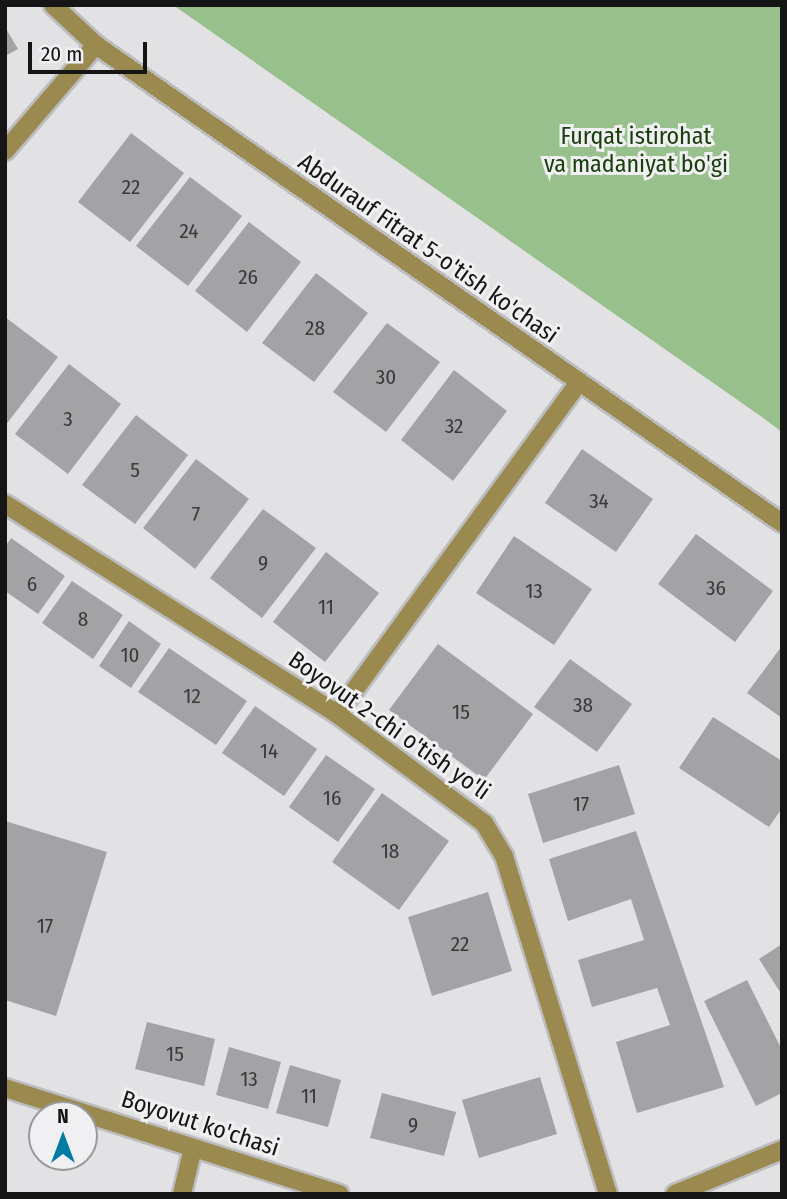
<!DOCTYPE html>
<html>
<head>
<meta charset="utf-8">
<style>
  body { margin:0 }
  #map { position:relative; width:787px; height:1199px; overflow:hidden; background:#e2e2e5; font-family:"Fira Sans Condensed",sans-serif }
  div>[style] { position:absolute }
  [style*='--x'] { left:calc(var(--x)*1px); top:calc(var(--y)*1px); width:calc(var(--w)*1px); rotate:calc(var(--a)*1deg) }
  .green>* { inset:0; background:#98c08d }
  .building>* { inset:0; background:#a3a3a6 }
  .roads { filter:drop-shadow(2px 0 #bdbdc0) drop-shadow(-2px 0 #bdbdc0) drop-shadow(0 2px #bdbdc0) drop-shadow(0 -2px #bdbdc0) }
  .service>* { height:18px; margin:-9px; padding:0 9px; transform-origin:9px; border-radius:9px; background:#9a8a4f }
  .minor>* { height:18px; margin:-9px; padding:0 9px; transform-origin:9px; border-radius:9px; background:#9a8a4f }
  span { translate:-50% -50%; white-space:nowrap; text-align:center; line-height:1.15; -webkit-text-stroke:6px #f0eff2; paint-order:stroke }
  .number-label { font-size:21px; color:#39383a }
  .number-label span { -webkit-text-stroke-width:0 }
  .park-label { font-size:24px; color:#19400c }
  .street-label { font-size:24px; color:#161516 }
  .frame { position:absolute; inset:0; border:7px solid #161516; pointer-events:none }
  .north { position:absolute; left:28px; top:1101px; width:70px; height:70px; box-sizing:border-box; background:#f0eff2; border:2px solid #99989a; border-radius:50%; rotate:0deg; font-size:19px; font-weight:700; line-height:28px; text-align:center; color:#161516 }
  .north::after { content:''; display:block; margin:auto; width:24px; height:32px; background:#007ca2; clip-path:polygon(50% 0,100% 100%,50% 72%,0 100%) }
  .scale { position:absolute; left:28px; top:42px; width:119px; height:32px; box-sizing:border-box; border:4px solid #161516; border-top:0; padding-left:9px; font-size:21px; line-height:24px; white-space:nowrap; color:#161516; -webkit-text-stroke:5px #f0eff2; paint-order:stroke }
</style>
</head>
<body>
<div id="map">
  <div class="green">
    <div style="clip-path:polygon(173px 5px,782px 5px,782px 432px,766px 420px)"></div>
  </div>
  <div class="building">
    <div style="clip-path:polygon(5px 27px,18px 49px,5px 56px)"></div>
    <div style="clip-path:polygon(131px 133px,184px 173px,130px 242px,78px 202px)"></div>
    <div style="clip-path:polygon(190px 177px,242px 216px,188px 286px,136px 246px)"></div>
    <div style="clip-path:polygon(249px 222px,301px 262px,247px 332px,195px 291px)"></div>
    <div style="clip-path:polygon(316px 273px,368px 313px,314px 382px,262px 343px)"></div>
    <div style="clip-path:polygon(5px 317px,58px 357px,5px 426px)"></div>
    <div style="clip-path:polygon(387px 323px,440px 362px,386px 432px,333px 392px)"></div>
    <div style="clip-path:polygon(69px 364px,121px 404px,68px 474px,15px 434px)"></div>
    <div style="clip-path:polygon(454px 370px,507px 411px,453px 481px,401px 440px)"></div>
    <div style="clip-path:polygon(136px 415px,188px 455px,135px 524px,82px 485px)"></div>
    <div style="clip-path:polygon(582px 449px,653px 499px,616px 552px,545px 503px)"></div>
    <div style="clip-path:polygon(196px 459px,249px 499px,195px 569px,143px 528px)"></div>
    <div style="clip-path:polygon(263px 509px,316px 548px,262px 618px,210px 578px)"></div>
    <div style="clip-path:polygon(696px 534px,773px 591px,735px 642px,658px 584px)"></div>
    <div style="clip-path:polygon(514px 536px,592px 589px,554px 645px,476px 593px)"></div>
    <div style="clip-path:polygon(11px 538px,65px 576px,38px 614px,5px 591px,5px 547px)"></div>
    <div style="clip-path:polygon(326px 552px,379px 593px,325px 662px,273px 622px)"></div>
    <div style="clip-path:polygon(72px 581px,123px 615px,93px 659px,42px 623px)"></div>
    <div style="clip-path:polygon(129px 621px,161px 644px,131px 688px,99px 666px)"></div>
    <div style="clip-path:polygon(438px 644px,533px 714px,484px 780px,389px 710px)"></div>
    <div style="clip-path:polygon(782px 646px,782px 718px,747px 693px)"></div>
    <div style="clip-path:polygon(169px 648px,247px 701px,216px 745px,138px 692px)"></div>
    <div style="clip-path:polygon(570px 659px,632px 704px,597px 752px,534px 707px)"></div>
    <div style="clip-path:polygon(255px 706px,317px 749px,284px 796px,222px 753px)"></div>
    <div style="clip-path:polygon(713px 717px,782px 761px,782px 808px,769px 827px,679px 768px)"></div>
    <div style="clip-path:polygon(326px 755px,375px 789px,338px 842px,289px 807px)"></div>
    <div style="clip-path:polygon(619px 765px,635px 814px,543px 843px,528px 794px)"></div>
    <div style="clip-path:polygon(382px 793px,449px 841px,399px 910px,332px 862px)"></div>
    <div style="clip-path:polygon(5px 821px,107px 852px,56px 1016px,5px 1000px)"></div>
    <div style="clip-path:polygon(636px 831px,724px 1087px,637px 1113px,616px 1042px,670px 1025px,657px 988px,592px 1007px,578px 960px,644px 940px,631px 899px,568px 921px,549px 859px)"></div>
    <div style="clip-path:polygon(488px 892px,512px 971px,432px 996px,408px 917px)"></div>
    <div style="clip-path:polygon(782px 944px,782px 995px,759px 959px)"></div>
    <div style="clip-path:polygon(747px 980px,782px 1050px,782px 1093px,756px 1106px,704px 1001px)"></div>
    <div style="clip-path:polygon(147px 1022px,215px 1039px,204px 1086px,135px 1069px)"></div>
    <div style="clip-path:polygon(229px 1047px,281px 1062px,268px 1109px,216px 1095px)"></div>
    <div style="clip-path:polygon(290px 1065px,341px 1080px,328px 1127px,276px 1113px)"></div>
    <div style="clip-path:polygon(540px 1077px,557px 1134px,479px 1158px,462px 1100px)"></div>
    <div style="clip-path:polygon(382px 1093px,456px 1112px,444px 1156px,370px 1138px)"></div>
  </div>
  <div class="roads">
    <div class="service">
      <div style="--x:337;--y:714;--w:409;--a:-53.9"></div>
    </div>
    <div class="minor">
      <div style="--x:53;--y:5;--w:59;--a:42.9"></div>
      <div style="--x:96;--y:45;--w:836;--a:34.87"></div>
      <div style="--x:5;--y:151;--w:140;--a:-49.4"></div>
      <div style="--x:5;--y:504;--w:393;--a:32.3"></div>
      <div style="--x:337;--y:714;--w:183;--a:36.6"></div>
      <div style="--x:484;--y:823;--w:39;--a:59"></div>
      <div style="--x:504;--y:856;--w:354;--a:72.9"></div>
      <div style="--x:5;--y:1088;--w:351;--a:17.6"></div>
      <div style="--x:182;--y:1194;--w:47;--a:-76.6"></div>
      <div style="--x:675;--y:1194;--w:116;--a:-22.4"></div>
    </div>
  </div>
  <div class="number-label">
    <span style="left:131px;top:187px">22</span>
    <span style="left:189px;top:231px">24</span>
    <span style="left:248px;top:277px">26</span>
    <span style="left:315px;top:328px">28</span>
    <span style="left:386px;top:377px">30</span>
    <span style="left:68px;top:419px">3</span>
    <span style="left:454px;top:426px">32</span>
    <span style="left:135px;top:470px">5</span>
    <span style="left:599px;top:501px">34</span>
    <span style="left:196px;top:514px">7</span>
    <span style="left:263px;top:563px">9</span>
    <span style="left:32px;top:584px">6</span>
    <span style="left:716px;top:588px">36</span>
    <span style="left:534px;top:591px">13</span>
    <span style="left:326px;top:607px">11</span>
    <span style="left:83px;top:619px">8</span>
    <span style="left:130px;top:655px">10</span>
    <span style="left:192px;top:696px">12</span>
    <span style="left:583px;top:705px">38</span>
    <span style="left:461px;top:712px">15</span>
    <span style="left:269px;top:751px">14</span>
    <span style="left:332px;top:798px">16</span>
    <span style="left:581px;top:804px">17</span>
    <span style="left:390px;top:851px">18</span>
    <span style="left:45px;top:926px">17</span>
    <span style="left:460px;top:944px">22</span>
    <span style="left:175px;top:1054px">15</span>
    <span style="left:249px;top:1079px">13</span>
    <span style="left:309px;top:1096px">11</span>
    <span style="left:413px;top:1125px">9</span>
  </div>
  <div class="park-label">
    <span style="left:636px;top:151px">Furqat istirohat<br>va madaniyat bo'gi</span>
  </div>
  <div class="street-label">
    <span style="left:428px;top:249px;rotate:35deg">Abdurauf Fitrat 5-o'tish ko'chasi</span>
    <span style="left:389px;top:726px;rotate:35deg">Boyovut 2-chi o'tish yo'li</span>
    <span style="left:200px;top:1124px;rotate:18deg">Boyovut ko'chasi</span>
  </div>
  <div class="frame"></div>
  <div class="north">N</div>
  <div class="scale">20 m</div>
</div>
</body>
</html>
